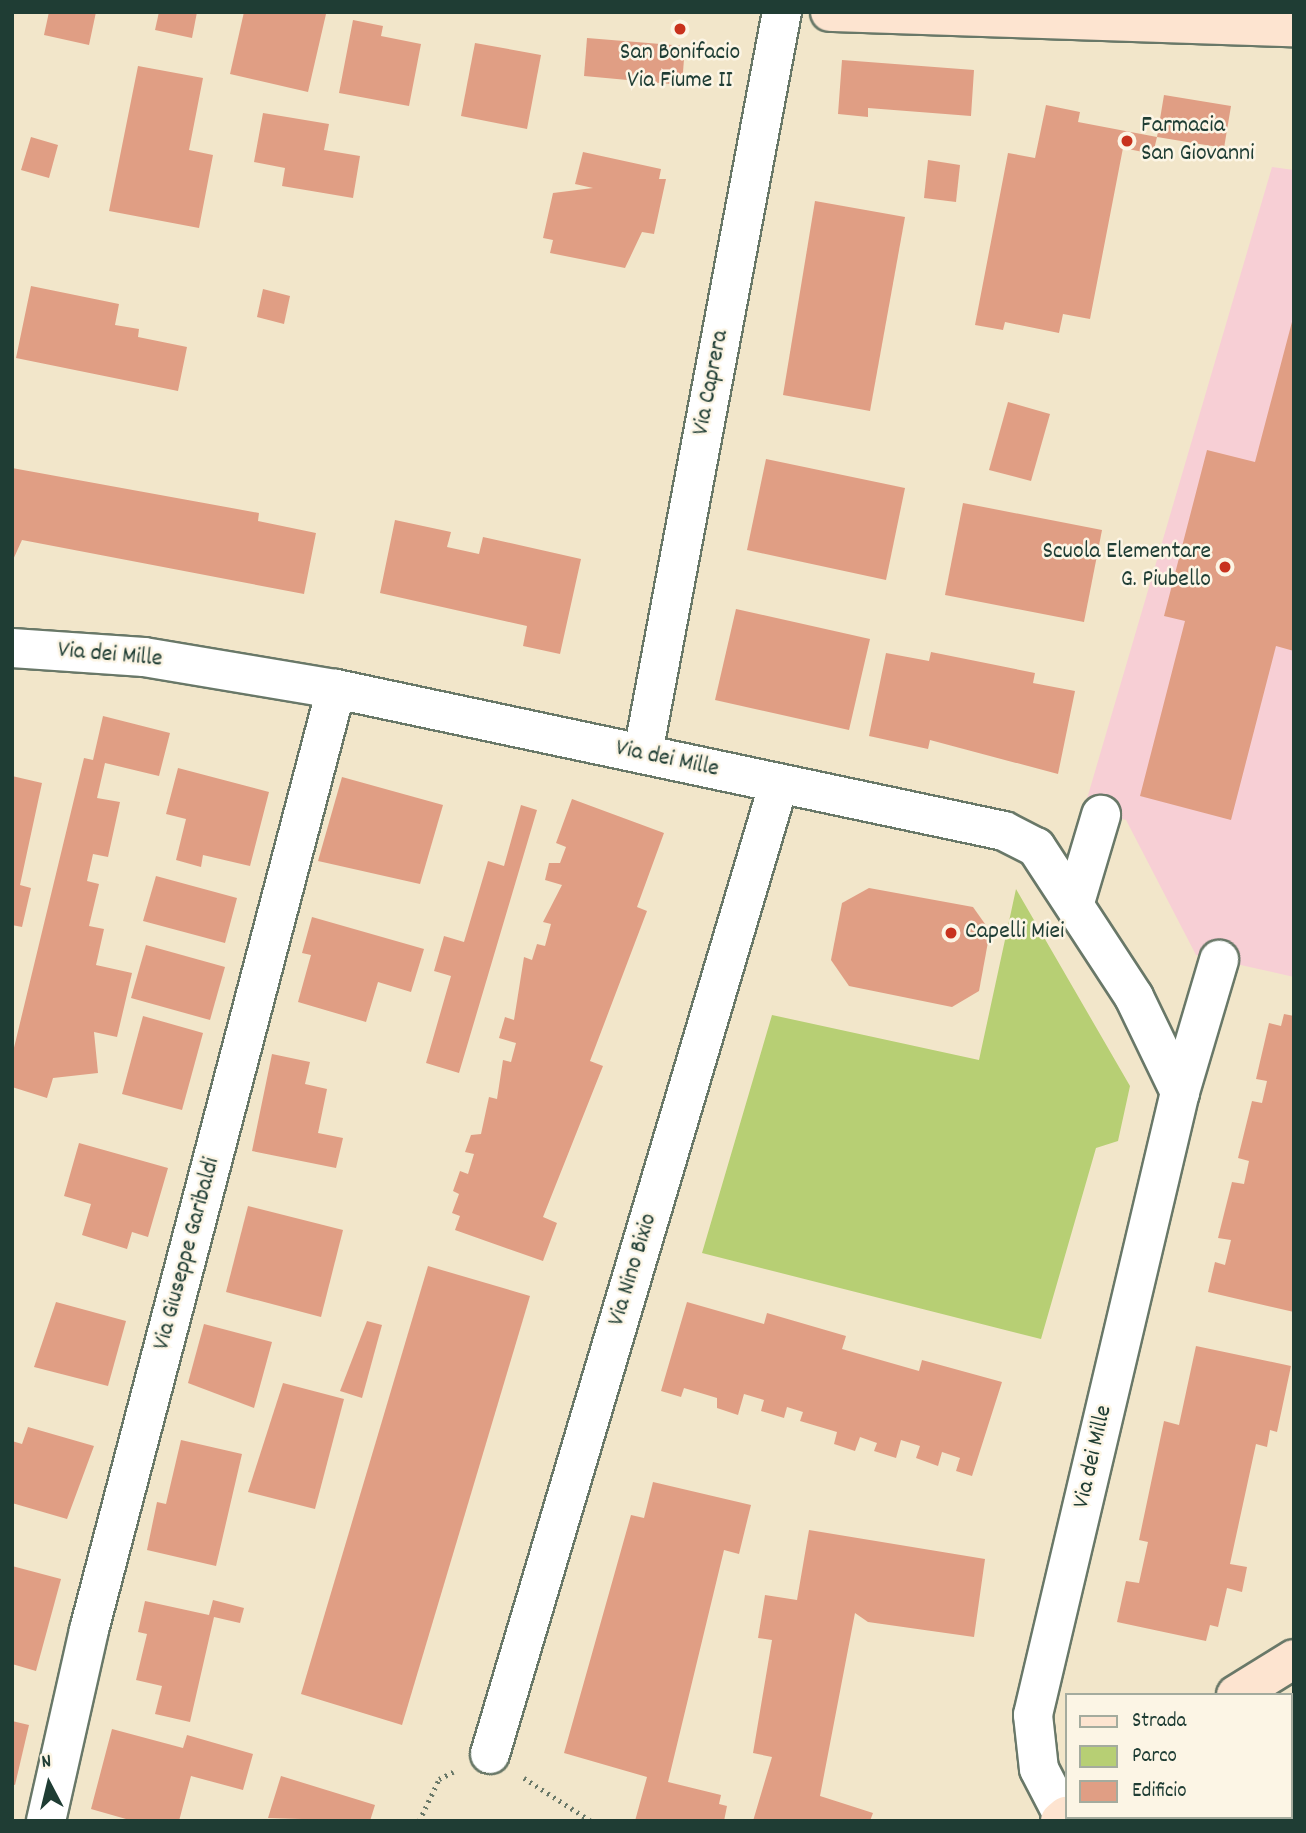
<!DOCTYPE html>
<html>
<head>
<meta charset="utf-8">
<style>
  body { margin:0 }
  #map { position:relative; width:1306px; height:1833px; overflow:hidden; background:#f2e6ca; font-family:Dekko,sans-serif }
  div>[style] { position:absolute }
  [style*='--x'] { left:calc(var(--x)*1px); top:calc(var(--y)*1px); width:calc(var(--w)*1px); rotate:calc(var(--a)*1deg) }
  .built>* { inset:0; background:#f7cfd5 }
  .green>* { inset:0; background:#b7cf74 }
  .building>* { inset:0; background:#e09e84 }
  .path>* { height:4.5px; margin-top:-2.25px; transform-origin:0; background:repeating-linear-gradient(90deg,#697868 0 2px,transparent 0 7px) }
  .roads { filter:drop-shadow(2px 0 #697868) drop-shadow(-2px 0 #697868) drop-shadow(0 2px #697868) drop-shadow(0 -2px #697868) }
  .street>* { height:38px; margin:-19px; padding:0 19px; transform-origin:19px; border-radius:19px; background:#fff }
  .secondary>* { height:38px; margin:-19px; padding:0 19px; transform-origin:19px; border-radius:19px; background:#fde4d0 }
  .dots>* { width:19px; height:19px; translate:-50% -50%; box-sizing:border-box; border:4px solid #fcf5e5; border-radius:50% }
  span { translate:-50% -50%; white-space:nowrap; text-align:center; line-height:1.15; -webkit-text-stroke:5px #fcf5e5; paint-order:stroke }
  .poi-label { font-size:24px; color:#1f3d34 }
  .left { translate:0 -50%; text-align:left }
  .right { translate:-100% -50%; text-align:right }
  .street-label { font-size:24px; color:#1f3d34 }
  .frame { position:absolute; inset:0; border:14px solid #1f3d34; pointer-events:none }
  .legend { position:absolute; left:1065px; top:1693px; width:228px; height:126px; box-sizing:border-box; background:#fcf5e5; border:2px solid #a4ab9e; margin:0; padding:9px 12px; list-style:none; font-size:21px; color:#1f3d34 }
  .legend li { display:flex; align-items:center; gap:14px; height:35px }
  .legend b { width:35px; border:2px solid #a4ab9e }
  .north { position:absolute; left:14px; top:1749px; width:70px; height:70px; -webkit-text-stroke:5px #fcf5e5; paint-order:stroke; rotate:353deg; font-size:19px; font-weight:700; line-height:28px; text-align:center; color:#1f3d34 }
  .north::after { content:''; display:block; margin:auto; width:24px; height:32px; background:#1f3d34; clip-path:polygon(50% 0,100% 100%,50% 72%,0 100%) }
</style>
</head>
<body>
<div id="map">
  <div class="built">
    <div style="clip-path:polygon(1272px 167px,1294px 170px,1294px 977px,1196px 955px,1126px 820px,1084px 809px)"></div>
  </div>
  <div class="green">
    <div style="clip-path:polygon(1016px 889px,1130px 1086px,1118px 1141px,1096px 1148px,1041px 1339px,702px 1253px,772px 1015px,979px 1060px)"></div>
  </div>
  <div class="building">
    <div style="clip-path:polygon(49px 12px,96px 12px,89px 45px,44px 35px)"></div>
    <div style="clip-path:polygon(159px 12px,197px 12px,192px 38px,155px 30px)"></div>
    <div style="clip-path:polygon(244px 12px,326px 14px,308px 92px,230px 74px)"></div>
    <div style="clip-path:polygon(353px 20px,383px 26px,381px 36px,421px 44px,409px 106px,339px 93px)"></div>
    <div style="clip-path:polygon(587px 38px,685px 46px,682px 85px,584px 76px)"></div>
    <div style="clip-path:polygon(475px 43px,541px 55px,527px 129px,461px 116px)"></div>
    <div style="clip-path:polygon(842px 60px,974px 70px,971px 116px,868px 108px,868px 117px,838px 114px)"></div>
    <div style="clip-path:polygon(138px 66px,203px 78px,189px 150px,213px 155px,199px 228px,109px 211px)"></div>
    <div style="clip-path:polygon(1164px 95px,1231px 106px,1224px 148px,1157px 137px)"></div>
    <div style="clip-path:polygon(1046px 105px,1080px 112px,1078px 122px,1157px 137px,1153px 154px,1123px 148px,1090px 319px,1063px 314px,1059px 333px,1005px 322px,1003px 330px,975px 325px,1008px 153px,1035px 158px)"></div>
    <div style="clip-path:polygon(263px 113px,329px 124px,324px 150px,360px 156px,353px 198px,282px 186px,285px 168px,254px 162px)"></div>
    <div style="clip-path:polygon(31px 137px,58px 145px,49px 178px,21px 170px)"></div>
    <div style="clip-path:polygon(583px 152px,661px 169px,659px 179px,666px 179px,654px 234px,642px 232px,625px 268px,550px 253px,553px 240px,543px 238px,553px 193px,593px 188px,575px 184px)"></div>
    <div style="clip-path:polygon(928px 160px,960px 165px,956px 202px,924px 198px)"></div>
    <div style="clip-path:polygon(815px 201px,905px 217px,870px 411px,783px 395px)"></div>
    <div style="clip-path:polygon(31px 286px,119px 304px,115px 325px,139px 329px,138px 337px,187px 347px,178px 391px,16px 358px)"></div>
    <div style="clip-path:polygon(263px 289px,290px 296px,284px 324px,257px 317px)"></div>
    <div style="clip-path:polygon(1293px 318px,1294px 651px,1276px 646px,1231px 820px,1140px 796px,1185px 621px,1164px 616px,1207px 450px,1255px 462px)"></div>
    <div style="clip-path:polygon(1008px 402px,1050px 414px,1031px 481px,989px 470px)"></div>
    <div style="clip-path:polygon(766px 459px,905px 488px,886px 580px,747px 550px)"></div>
    <div style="clip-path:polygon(12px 468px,259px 513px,258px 521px,316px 533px,304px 594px,22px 540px,12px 562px)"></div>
    <div style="clip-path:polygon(963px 503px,1102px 530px,1084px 622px,945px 595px)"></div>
    <div style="clip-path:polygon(395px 520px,451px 532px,447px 547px,479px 554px,483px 537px,581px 559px,560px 654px,523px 646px,527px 626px,380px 593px)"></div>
    <div style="clip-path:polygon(736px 609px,870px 639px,849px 730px,715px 700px)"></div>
    <div style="clip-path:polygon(931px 652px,1035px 673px,1033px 683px,1075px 691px,1058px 774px,930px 740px,928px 749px,869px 736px,886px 653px,929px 661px)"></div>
    <div style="clip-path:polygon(103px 716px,170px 733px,159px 776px,105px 763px,97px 798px,120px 802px,108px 857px,93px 854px,87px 881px,99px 884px,89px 926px,104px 929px,96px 965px,132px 973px,117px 1037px,94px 1032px,98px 1073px,53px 1078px,47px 1098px,12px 1087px,12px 1056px,84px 758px,93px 760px)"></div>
    <div style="clip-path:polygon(178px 768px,269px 792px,250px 866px,203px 855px,201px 867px,176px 860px,186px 819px,166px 814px)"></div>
    <div style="clip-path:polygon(12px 776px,42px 783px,20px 885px,31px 888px,22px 927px,12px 925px)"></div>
    <div style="clip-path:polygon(342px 777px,443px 805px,420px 884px,318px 861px)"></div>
    <div style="clip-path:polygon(572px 799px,664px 833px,637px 907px,647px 911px,590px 1061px,603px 1066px,543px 1217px,557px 1223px,543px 1261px,455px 1230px,460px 1216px,452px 1213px,459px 1194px,453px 1191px,460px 1171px,468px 1174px,474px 1154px,465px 1152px,471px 1135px,481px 1134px,489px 1097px,497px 1099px,503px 1060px,511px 1062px,516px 1043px,499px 1038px,505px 1017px,514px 1020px,524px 957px,532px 960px,537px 944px,545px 946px,551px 924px,543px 922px,562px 885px,545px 880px,549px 863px,560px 863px,566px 847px,556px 843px)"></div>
    <div style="clip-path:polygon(521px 805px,537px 810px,459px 1073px,426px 1063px,451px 976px,434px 971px,444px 936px,464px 942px,488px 861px,504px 866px)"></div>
    <div style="clip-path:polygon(156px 876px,237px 898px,225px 943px,143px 921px)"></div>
    <div style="clip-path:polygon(869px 888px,973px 907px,990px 931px,979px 991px,952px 1007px,849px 986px,831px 960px,842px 903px)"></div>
    <div style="clip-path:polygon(312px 917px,424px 949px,411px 992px,378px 982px,366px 1022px,298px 1002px,311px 955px,302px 953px)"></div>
    <div style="clip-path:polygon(146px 945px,225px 967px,210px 1020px,131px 998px)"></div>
    <div style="clip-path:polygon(1284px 1014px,1294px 1016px,1294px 1312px,1208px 1292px,1215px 1262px,1225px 1265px,1231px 1240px,1218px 1238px,1232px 1182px,1244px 1184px,1249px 1161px,1238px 1158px,1252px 1101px,1262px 1103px,1267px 1081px,1256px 1079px,1269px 1023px,1281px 1026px)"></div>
    <div style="clip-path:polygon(143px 1016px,203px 1033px,182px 1110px,122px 1094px)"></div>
    <div style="clip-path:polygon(272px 1054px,310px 1062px,305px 1084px,327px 1089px,318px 1133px,343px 1138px,336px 1168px,252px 1151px)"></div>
    <div style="clip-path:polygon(79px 1143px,168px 1168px,148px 1237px,132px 1232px,127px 1249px,82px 1235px,91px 1204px,64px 1196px)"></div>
    <div style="clip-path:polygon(248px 1206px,343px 1230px,321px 1317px,226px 1292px)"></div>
    <div style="clip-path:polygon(428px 1266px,530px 1296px,402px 1725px,301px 1694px)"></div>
    <div style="clip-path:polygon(56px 1302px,126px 1321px,108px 1386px,34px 1367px)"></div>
    <div style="clip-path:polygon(687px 1302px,764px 1324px,767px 1313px,846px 1336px,842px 1349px,919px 1371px,922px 1360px,1002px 1382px,972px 1476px,956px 1471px,960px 1458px,942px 1452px,938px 1466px,916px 1458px,920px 1446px,901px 1440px,896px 1458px,874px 1451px,877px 1443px,860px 1437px,855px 1451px,834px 1444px,837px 1432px,800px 1421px,803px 1412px,787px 1407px,784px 1418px,761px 1411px,764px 1400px,744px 1394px,738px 1415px,717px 1408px,717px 1398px,684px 1388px,681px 1397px,661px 1391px)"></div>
    <div style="clip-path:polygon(367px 1321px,382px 1325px,362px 1398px,340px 1391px)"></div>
    <div style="clip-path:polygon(204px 1324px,272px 1342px,254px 1408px,188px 1383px)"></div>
    <div style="clip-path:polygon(1196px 1346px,1291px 1366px,1277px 1432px,1270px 1430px,1267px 1447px,1256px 1444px,1230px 1564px,1247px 1567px,1242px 1592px,1227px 1588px,1218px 1627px,1210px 1625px,1206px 1641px,1117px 1622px,1126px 1581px,1139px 1583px,1148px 1542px,1139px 1540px,1164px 1421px,1179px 1425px)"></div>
    <div style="clip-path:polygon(283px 1383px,344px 1399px,315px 1509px,248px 1492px)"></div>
    <div style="clip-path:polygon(28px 1427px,94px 1446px,67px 1519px,12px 1503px,12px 1441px,22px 1444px)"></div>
    <div style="clip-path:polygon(181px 1440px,242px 1454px,216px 1566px,147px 1550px,157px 1502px,166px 1504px)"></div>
    <div style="clip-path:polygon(653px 1482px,751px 1505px,739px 1554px,724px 1550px,668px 1782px,721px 1795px,719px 1804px,727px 1806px,724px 1821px,635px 1821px,647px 1777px,564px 1753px,631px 1515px,644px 1518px)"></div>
    <div style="clip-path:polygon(809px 1530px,985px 1559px,974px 1637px,868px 1622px,855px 1613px,820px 1796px,873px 1813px,870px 1821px,753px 1821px,772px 1757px,753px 1753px,772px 1640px,758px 1638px,765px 1595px,797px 1600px)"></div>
    <div style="clip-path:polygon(12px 1566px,61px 1579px,36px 1671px,12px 1664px)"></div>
    <div style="clip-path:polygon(213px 1600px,244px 1608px,240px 1623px,214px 1617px,190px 1722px,155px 1714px,162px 1686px,136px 1680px,147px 1634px,138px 1632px,145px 1601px,209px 1615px)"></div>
    <div style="clip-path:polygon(12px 1721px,29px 1725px,15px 1785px,12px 1784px)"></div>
    <div style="clip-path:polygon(1290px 1722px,1294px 1722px,1294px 1800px,1290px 1799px)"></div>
    <div style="clip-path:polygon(112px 1729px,183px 1748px,187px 1735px,253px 1754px,243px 1790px,191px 1776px,179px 1821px,133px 1821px,91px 1809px)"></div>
    <div style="clip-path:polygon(281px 1776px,375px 1805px,370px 1821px,268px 1818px)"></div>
  </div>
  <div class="path">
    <div style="--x:524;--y:1778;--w:80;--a:32.7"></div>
    <div style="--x:419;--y:1821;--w:47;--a:-64.5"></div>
    <div style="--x:439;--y:1779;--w:16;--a:-27"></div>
  </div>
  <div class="roads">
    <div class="street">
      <div style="--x:12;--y:648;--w:132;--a:3.9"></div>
      <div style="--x:144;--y:657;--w:195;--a:9.5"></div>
      <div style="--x:336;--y:689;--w:683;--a:12"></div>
      <div style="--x:1004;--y:831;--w:36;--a:27"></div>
      <div style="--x:1036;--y:847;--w:179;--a:56.8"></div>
      <div style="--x:1134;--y:997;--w:106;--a:64.2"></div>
      <div style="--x:1180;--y:1092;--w:640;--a:103.28"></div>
      <div style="--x:1033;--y:1715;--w:54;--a:83.7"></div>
      <div style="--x:1039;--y:1769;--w:54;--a:62.5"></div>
      <div style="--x:643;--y:753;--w:754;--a:-79.38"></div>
      <div style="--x:1076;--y:899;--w:88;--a:-73.4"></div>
      <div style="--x:1180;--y:1092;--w:138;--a:-73.5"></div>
      <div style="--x:490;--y:1754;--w:1010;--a:-73.43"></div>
      <div style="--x:46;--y:1821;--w:196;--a:-77.3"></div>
      <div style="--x:89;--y:1630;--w:973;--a:-75.29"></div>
    </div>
    <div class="secondary">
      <div style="--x:830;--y:12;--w:464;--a:1.9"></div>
      <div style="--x:1236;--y:1695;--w:68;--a:-31.8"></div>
      <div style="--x:1060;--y:1821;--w:8;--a:-40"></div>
    </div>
  </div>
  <div class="dots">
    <div style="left:680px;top:29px;background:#c8321e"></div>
    <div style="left:1127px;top:141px;background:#c8321e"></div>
    <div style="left:1225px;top:567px;background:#c8321e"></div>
    <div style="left:951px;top:933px;background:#c8321e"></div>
  </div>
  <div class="poi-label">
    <span style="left:680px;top:68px">San Bonifacio<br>Via Fiume II</span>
    <span class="left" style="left:1141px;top:141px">Farmacia<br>San Giovanni</span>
    <span class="right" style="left:1211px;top:567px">Scuola Elementare<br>G. Piubello</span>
    <span class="left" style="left:965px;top:933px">Capelli Miei</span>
  </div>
  <div class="street-label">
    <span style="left:712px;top:383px;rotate:-79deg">Via Caprera</span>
    <span style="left:110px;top:656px;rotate:5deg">Via dei Mille</span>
    <span style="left:667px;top:760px;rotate:12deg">Via dei Mille</span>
    <span style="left:188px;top:1254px;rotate:-75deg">Via Giuseppe Garibaldi</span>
    <span style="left:634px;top:1270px;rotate:-73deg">Via Nino Bixio</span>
    <span style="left:1094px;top:1457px;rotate:-77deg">Via dei Mille</span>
  </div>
  <div class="frame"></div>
  <ul class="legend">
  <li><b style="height:9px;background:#fde4d0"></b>Strada</li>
  <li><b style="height:19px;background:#b7cf74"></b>Parco</li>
  <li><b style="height:19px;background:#e09e84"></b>Edificio</li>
  </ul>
  <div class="north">N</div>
</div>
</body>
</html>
